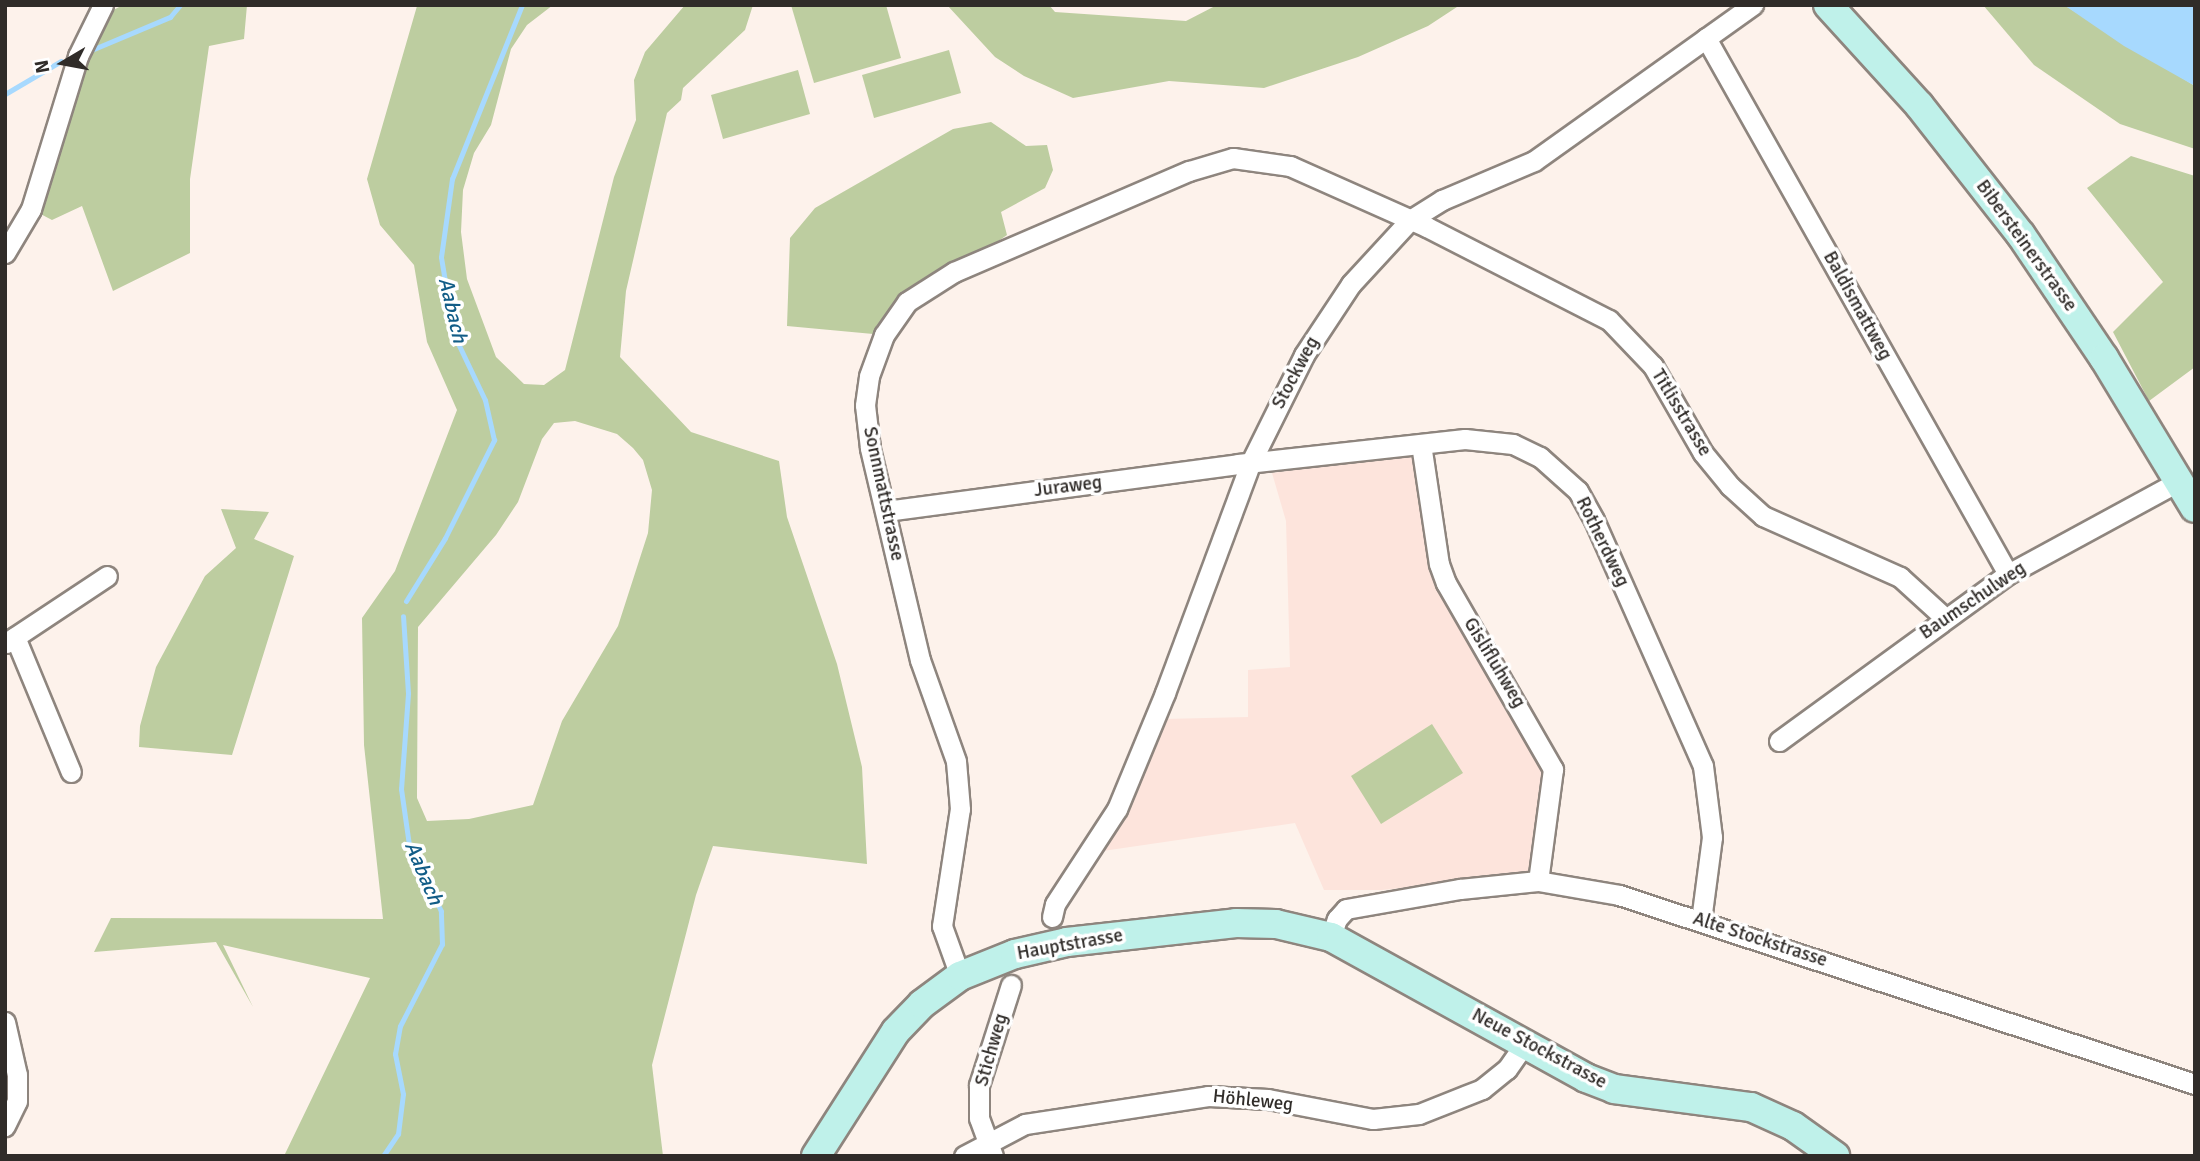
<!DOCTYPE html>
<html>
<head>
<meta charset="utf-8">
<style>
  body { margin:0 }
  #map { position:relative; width:2200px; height:1161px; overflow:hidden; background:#fdf2eb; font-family:Signika,sans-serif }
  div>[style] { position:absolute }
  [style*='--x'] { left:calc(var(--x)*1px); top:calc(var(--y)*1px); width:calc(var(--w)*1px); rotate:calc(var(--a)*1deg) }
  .education>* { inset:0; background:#fde4dc }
  .green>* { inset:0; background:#bdcda0 }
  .water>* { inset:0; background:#a7d9fe }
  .stream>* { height:5px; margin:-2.5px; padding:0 2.5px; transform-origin:2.5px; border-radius:2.5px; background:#a7d9fe }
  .roads { filter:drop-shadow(2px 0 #8e857e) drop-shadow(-2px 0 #8e857e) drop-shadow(0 2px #8e857e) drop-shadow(0 -2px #8e857e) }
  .street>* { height:19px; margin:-9.5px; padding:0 9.5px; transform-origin:9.5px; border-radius:9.5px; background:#fff }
  .secondary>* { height:28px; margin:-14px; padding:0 14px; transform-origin:14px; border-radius:14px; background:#bff1ea }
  span { translate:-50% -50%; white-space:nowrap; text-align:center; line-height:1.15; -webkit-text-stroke:7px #fff; paint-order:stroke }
  .street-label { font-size:19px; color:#302c29 }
  .water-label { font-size:21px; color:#125d87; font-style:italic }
  .frame { position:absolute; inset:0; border:7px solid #302c29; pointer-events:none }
  .north { position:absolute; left:28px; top:28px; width:70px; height:70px; -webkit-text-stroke:5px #fff; paint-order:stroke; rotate:260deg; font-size:19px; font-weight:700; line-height:28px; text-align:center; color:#302c29 }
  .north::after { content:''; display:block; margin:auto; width:24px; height:32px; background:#302c29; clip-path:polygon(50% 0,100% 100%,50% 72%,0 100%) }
</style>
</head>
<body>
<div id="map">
  <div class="education">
    <div style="clip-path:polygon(1413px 454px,1434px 573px,1543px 767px,1535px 874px,1382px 890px,1324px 890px,1295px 823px,1096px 852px,1164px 719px,1248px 717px,1248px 670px,1290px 667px,1286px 521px,1272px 473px)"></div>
  </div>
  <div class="green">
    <div style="clip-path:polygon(123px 5px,247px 5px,244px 39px,209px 46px,190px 179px,190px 253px,113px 291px,82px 206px,52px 220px,31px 209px,96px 19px)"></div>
    <div style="clip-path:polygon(evenodd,553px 5px,527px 25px,511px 49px,491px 125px,474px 153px,463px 190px,461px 232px,467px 279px,496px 357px,524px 384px,544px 385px,565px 370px,614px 177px,636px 120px,634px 80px,645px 52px,685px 5px,753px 5px,745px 30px,683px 88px,681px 100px,667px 113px,626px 291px,620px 357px,691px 432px,779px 461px,787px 517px,837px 664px,862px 767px,867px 864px,713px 846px,696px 895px,652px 1065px,663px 1156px,284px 1156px,370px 978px,223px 945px,253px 1007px,216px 942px,94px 952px,111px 918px,383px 919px,364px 745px,362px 618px,395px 571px,457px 410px,427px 342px,414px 265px,380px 225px,367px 179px,417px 6px,553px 5px,575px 421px,617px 434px,633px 448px,643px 460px,652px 490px,648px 533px,618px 626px,562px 721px,533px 805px,469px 819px,427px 821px,417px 798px,418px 627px,496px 535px,518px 502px,542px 439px,554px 423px,575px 421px)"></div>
    <div style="clip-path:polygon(791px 5px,886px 5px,901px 58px,814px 83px)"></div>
    <div style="clip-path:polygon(947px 5px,1049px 5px,1055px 12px,1186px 21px,1217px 5px,1460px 5px,1428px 26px,1358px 57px,1264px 88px,1169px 81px,1073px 98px,1024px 76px,995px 57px)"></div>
    <div style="clip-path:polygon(1983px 5px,2064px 5px,2195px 86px,2195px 149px,2120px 124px,2034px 65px)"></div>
    <div style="clip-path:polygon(949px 50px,961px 93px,874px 118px,862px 75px)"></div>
    <div style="clip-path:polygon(798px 70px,810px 114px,723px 139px,711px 95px)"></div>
    <div style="clip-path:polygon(991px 122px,1026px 146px,1047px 145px,1053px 170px,1045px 188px,1001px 212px,1007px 235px,954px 272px,884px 335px,787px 326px,790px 238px,815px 208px,953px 129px)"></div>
    <div style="clip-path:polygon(2131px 156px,2195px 176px,2195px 367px,2149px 401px,2113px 332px,2163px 282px,2087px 188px)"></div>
    <div style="clip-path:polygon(221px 509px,269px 512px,254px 539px,294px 556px,232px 755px,139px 747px,140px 726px,156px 667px,205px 576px,236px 548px)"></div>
    <div style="clip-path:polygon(1432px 724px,1463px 773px,1381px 824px,1351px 776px)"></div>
  </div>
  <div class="water">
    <div style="clip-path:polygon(2064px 5px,2195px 5px,2195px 86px,2124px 46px)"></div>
  </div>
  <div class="stream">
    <div style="--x:89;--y:51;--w:88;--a:-22.8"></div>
    <div style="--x:170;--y:17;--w:16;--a:-50"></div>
    <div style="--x:5;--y:94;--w:65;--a:-30.5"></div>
    <div style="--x:406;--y:601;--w:74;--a:-58.2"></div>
    <div style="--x:445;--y:538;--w:110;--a:-63.4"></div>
    <div style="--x:494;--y:440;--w:41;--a:-102.7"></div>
    <div style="--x:485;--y:400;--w:72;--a:-115.5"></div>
    <div style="--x:454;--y:335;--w:79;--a:-99.5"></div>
    <div style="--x:441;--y:257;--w:79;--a:-82"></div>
    <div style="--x:452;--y:179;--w:188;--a:-68.1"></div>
    <div style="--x:383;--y:1156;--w:27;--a:-56"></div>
    <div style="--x:398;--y:1134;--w:40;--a:-82.9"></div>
    <div style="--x:403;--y:1094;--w:41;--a:-101.3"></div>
    <div style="--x:395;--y:1054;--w:28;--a:-80"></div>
    <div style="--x:400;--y:1026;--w:92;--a:-62.9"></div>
    <div style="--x:442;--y:944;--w:33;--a:-92"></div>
    <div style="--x:441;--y:911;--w:73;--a:-115.9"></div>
    <div style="--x:409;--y:845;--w:57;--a:-98.1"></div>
    <div style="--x:401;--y:789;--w:96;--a:-85.8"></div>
    <div style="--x:408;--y:693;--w:77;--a:-93.7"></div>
  </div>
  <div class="roads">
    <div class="street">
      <div style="--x:1706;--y:38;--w:615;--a:60.6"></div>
      <div style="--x:5;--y:253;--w:51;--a:-59.4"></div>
      <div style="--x:31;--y:209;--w:160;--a:-72.9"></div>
      <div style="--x:78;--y:56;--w:57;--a:-63.9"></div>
      <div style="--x:1421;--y:444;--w:121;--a:81.5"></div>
      <div style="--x:1439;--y:564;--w:20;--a:70"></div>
      <div style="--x:1446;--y:583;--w:215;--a:60.1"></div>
      <div style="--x:1553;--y:769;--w:113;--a:97.6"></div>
      <div style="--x:886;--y:511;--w:355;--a:-7.6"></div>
      <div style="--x:1238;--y:464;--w:228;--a:-6.3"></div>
      <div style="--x:1465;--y:439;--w:48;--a:5.9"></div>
      <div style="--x:1513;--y:444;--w:30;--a:26"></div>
      <div style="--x:1540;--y:457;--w:51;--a:41.8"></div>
      <div style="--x:1578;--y:491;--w:33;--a:61"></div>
      <div style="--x:1594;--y:520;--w:269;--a:66.1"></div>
      <div style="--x:1703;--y:766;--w:72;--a:82.8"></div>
      <div style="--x:1712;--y:837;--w:85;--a:97.5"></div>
      <div style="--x:15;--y:637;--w:146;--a:67.5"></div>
      <div style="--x:6;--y:643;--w:121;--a:-33.6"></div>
      <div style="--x:1779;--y:741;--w:283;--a:-36.1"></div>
      <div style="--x:2008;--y:574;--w:195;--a:-28.5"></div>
      <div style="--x:1052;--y:917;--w:13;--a:-77"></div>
      <div style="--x:1055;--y:904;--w:113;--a:-56.9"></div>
      <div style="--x:1117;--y:809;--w:126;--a:-67.5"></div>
      <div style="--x:1165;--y:693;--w:244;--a:-69.6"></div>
      <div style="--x:1250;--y:464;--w:122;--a:-63.6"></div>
      <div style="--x:1304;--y:355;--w:85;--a:-56.5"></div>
      <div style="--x:1351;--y:284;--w:87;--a:-47.3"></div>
      <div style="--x:1410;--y:220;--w:38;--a:-32"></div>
      <div style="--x:1442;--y:200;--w:100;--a:-23"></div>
      <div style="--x:1534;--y:161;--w:269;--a:-35.5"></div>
      <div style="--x:1331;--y:937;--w:19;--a:-72"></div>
      <div style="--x:1337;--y:919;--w:13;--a:-48"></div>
      <div style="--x:1346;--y:909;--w:116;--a:-10"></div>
      <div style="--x:1460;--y:889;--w:78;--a:-5.9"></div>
      <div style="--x:1538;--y:881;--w:82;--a:9.8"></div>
      <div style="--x:1619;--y:895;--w:606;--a:18.17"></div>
      <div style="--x:960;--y:976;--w:53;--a:-109.8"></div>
      <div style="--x:942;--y:926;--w:118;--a:-81.3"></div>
      <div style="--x:960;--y:809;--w:48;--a:-94.8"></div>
      <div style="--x:956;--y:761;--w:107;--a:-109.6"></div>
      <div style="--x:920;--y:660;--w:218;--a:-103.3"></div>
      <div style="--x:870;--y:448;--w:43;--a:-96.6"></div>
      <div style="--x:865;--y:405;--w:29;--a:-82"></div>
      <div style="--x:869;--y:376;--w:44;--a:-69.9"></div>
      <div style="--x:884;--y:335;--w:40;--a:-55.1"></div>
      <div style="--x:907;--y:302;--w:56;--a:-32.6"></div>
      <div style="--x:954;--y:272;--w:256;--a:-23.3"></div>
      <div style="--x:1189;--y:171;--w:46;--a:-16.5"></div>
      <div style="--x:1233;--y:158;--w:58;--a:8"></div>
      <div style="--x:1290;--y:166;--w:150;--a:24"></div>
      <div style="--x:1427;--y:227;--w:204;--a:27.1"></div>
      <div style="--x:1609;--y:320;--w:64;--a:46.3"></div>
      <div style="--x:1653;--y:366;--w:100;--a:60.1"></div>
      <div style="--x:1703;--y:453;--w:43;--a:50.7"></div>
      <div style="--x:1730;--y:486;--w:45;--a:42.3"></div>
      <div style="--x:1763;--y:516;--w:150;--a:24"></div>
      <div style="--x:1900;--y:577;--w:59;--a:42.3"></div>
      <div style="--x:5;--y:1022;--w:54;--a:77.2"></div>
      <div style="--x:17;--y:1075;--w:26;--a:90"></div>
      <div style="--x:17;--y:1101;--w:28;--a:116"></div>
      <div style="--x:964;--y:1156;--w:69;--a:-27.7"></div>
      <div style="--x:1025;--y:1124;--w:185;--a:-8.7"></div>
      <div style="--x:1208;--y:1096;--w:60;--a:2.9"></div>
      <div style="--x:1268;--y:1099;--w:107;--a:10.8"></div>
      <div style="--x:1373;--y:1119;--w:46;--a:-6.2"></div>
      <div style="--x:1419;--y:1114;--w:68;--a:-21.6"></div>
      <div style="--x:1482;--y:1089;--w:32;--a:-39"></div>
      <div style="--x:1507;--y:1069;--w:32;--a:-55"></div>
      <div style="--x:993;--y:1156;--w:40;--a:-110.2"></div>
      <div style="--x:979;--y:1118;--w:33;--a:-90"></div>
      <div style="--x:979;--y:1085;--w:105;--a:-72.3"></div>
    </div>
    <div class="secondary">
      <div style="--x:1828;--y:5;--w:135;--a:47.7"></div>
      <div style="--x:1919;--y:105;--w:165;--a:51.9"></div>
      <div style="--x:2021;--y:235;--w:148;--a:56"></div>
      <div style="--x:2104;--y:358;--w:175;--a:58.8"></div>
      <div style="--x:816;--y:1156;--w:148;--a:-57.4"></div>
      <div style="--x:896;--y:1031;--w:37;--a:-46"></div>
      <div style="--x:922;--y:1004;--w:47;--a:-36.4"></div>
      <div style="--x:960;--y:976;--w:59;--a:-21.8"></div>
      <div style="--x:1015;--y:954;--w:53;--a:-13"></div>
      <div style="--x:1067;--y:942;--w:170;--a:-6.4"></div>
      <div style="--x:1236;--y:923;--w:40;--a:1.4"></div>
      <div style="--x:1276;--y:924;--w:57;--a:13.3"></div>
      <div style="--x:1331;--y:937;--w:291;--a:28.9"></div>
      <div style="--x:1586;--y:1078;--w:30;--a:21"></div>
      <div style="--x:1614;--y:1089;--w:138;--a:7.5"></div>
      <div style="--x:1751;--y:1107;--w:46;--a:24.3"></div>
      <div style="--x:1793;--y:1126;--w:52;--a:35.5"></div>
    </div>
  </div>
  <div class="street-label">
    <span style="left:2026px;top:246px;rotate:54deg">Bibersteinerstrasse</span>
    <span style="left:1857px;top:306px;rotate:61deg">Baldismattweg</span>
    <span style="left:1296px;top:373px;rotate:-62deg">Stockweg</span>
    <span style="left:1681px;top:413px;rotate:59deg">Titlisstrasse</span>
    <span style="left:1068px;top:487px;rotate:-7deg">Juraweg</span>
    <span style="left:883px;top:494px;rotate:78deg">Sonnmattstrasse</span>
    <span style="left:1602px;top:542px;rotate:64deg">Rotherdweg</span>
    <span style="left:1973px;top:601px;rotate:-34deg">Baumschulweg</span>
    <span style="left:1494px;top:663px;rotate:59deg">Gislifluhweg</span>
    <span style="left:1760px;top:940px;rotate:18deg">Alte Stockstrasse</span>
    <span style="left:1070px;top:945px;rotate:-10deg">Hauptstrasse</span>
    <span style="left:1539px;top:1049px;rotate:28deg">Neue Stockstrasse</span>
    <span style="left:992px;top:1050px;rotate:-74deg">Stichweg</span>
    <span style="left:1253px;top:1101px;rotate:6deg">Höhleweg</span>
  </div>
  <div class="water-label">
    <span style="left:453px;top:310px;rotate:77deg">Aabach</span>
    <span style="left:424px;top:873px;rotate:67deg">Aabach</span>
  </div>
  <div class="frame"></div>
  <div class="north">N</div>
</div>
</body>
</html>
